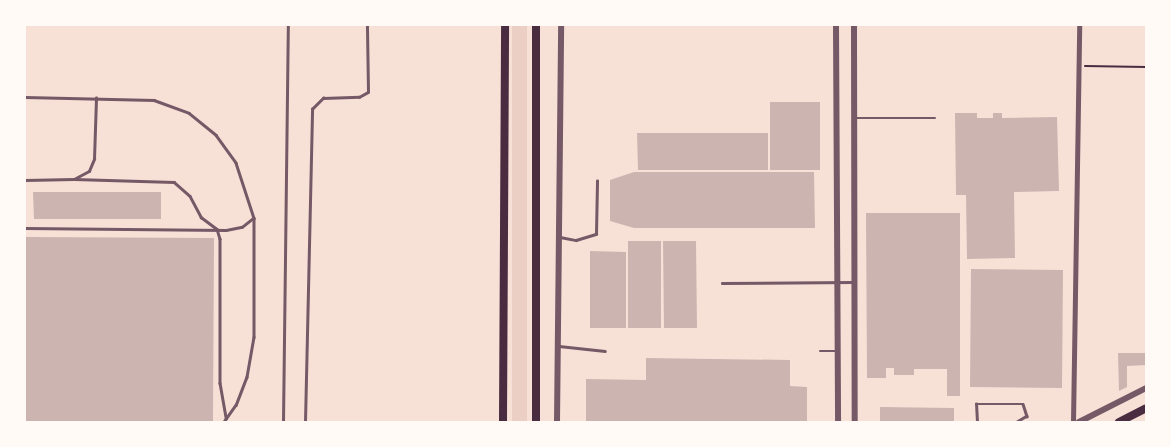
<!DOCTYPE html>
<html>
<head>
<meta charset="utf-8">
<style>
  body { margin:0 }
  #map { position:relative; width:1171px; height:447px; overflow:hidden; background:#f7e1d7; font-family:Montserrat,sans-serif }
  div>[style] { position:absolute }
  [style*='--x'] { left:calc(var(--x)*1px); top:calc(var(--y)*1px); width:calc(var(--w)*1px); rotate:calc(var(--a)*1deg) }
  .green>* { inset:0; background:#ebcfc5 }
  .building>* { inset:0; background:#ccb4b1 }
  .path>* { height:2px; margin:-1px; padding:0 1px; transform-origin:1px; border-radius:1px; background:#4a2c40 }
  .service>* { height:2.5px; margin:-1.25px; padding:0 1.25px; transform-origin:1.25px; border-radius:1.25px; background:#755966 }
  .minor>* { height:5px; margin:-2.5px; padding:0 2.5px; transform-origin:2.5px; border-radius:2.5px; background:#755966 }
  .tertiary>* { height:6px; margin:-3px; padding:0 3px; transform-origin:3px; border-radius:3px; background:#755966 }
  .primary>* { height:8px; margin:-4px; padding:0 4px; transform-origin:4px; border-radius:4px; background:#4a2c40 }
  span { translate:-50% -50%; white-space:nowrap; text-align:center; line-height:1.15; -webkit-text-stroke:5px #fffaf5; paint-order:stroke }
  .frame { position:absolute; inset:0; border:26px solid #fffaf5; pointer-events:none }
</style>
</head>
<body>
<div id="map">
  <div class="green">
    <div style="clip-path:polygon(512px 25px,527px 25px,527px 422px,512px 422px)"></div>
  </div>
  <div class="building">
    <div style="clip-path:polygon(770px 102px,820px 102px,820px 170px,770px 170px)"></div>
    <div style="clip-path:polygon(955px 113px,977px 113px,977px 118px,993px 118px,993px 113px,1002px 113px,1002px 118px,1057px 117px,1059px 191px,1014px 192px,1015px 258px,967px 259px,966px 195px,956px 195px)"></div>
    <div style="clip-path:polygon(637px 133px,768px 133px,768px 170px,638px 170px)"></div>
    <div style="clip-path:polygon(634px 172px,814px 172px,815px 228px,634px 228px,610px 221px,610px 180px)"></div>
    <div style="clip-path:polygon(33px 192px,161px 192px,161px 219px,34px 219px)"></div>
    <div style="clip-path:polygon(866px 213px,960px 213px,960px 396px,947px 396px,947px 369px,914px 369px,914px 375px,894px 375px,894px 368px,886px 368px,886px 378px,867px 378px)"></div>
    <div style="clip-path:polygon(25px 237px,214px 238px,213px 421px,25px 422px)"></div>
    <div style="clip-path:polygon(628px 241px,661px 241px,661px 328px,628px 328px)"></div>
    <div style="clip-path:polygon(663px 241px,696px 241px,697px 328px,664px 328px)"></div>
    <div style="clip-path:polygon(590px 251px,626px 252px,626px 328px,590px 328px)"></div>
    <div style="clip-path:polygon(971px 269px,1063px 270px,1062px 388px,970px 387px)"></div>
    <div style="clip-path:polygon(1118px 353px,1146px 353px,1146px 365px,1127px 366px,1127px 387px,1119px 391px)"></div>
    <div style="clip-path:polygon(646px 358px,790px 360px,790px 386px,807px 387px,807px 422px,586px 422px,586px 379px,646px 380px)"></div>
    <div style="clip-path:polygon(880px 407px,954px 408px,954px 422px,880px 422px)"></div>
  </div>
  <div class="path">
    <div style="--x:1085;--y:66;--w:61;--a:0.9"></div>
  </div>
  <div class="service">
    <div style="--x:25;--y:97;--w:129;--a:1.3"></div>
    <div style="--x:154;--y:100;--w:37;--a:20"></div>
    <div style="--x:189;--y:113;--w:35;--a:39"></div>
    <div style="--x:216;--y:135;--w:34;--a:54"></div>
    <div style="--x:236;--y:163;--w:58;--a:71.9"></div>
    <div style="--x:254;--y:218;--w:119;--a:90"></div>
    <div style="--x:254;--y:337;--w:41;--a:99.9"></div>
    <div style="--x:247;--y:377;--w:30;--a:111"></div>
    <div style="--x:236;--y:405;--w:21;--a:125"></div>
    <div style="--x:856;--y:118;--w:79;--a:0"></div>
    <div style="--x:74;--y:179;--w:100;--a:1.7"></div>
    <div style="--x:174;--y:182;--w:21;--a:41"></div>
    <div style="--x:190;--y:196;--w:24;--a:62"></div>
    <div style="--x:201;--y:217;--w:20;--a:37"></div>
    <div style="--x:217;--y:229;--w:10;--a:73"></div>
    <div style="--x:220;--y:239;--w:144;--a:90"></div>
    <div style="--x:220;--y:383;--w:36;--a:80"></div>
    <div style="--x:25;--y:180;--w:49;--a:-1.2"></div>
    <div style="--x:74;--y:179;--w:17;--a:-28"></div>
    <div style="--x:89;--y:171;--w:13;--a:-67"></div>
    <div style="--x:94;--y:159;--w:61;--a:-88.1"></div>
    <div style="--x:25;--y:228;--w:201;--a:0.6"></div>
    <div style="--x:226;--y:230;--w:16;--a:-11"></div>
    <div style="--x:242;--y:227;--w:14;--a:-39"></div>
    <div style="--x:560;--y:237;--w:16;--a:11"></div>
    <div style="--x:576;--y:240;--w:21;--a:-17"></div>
    <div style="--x:596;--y:234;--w:53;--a:-88.9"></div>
    <div style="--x:722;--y:283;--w:131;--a:-0.4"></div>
    <div style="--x:559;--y:346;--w:46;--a:6.2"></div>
    <div style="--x:820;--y:351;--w:15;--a:0"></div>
    <div style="--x:283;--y:422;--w:397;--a:-89.3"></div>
    <div style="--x:305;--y:422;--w:313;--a:-88.7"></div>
    <div style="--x:312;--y:109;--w:16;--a:-45"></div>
    <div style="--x:323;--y:98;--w:36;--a:-2"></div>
    <div style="--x:359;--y:97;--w:10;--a:-29"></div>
    <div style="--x:368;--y:92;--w:67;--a:-90.9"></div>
    <div style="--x:977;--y:422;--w:18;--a:-93"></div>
    <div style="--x:976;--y:404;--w:47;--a:0"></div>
    <div style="--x:1023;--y:404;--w:13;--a:72"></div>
    <div style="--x:1027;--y:416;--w:12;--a:149"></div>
  </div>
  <div class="minor">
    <div style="--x:1073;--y:422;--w:397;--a:-89.1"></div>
  </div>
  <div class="tertiary">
    <div style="--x:836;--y:25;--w:397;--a:89.7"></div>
    <div style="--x:854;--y:25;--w:397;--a:89.9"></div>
    <div style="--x:557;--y:422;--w:397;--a:-89.4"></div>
    <div style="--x:1079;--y:422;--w:75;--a:-26.9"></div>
  </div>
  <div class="primary">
    <div style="--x:503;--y:422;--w:397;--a:-89.7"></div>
    <div style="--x:536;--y:422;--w:397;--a:-90"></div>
    <div style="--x:1119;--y:422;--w:30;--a:-27"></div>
  </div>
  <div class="frame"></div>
</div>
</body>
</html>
